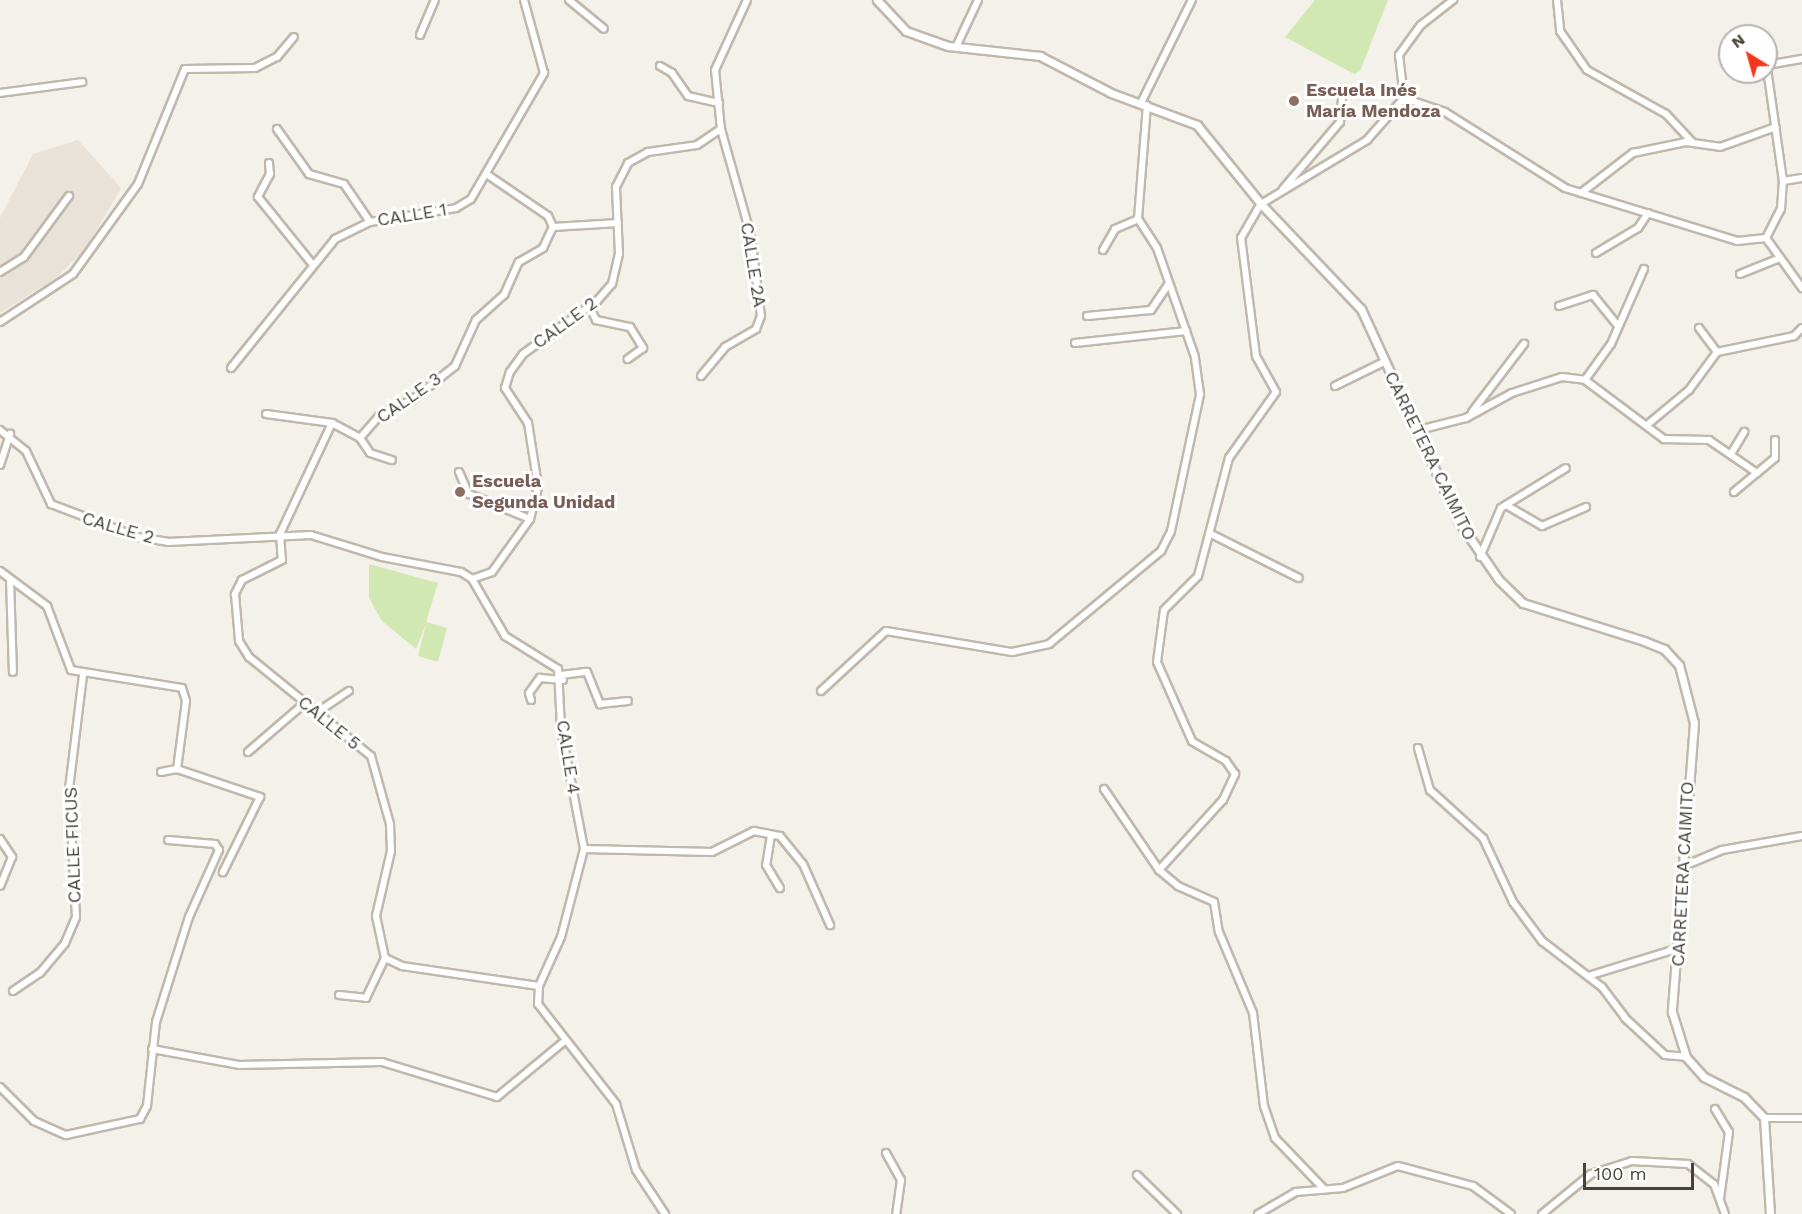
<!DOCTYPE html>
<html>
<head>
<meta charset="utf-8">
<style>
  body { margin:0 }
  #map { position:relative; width:1802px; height:1214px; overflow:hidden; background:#f4f1ea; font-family:"Work Sans",sans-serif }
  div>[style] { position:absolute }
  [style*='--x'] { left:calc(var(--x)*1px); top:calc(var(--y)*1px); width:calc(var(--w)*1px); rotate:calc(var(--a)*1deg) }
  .residential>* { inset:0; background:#e8e2d8 }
  .green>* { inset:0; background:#d2e8b3 }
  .roads { filter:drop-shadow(2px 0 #c0b8ac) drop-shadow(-2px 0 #c0b8ac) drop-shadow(0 2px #c0b8ac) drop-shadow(0 -2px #c0b8ac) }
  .minor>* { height:6px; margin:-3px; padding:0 3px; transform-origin:3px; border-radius:3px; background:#fff }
  .tertiary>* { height:7px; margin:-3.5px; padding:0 3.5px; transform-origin:3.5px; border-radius:3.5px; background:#fff }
  .dots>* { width:16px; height:16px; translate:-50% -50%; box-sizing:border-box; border:3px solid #fff; border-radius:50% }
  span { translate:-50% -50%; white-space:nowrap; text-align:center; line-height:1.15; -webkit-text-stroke:6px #fff; paint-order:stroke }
  .education-label { font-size:18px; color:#785e54; font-weight:700 }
  .left { translate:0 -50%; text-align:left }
  .street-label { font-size:18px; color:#484138 }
  .north { position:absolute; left:1718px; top:24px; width:60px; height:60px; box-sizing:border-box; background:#fff; border:2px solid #b6b3af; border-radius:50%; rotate:323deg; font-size:16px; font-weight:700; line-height:24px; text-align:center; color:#484138 }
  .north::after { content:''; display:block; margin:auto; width:21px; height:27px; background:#f7361e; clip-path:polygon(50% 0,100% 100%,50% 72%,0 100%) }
  .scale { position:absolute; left:1583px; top:1163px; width:111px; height:27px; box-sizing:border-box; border:3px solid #484138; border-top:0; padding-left:8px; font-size:18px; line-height:21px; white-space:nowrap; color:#484138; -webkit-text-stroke:4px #fff; paint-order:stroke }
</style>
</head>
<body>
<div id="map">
  <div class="residential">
    <div style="clip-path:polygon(78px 140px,121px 188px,86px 248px,56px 278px,0 313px,0 218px,33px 154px)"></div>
  </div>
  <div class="green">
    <div style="clip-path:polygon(1315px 0,1388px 0,1360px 71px,1354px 74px,1285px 37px)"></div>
    <div style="clip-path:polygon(369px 564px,438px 583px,426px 622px,447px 628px,438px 662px,418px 656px,426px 624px,416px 649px,382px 621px,369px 598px)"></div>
  </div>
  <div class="roads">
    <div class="minor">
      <div style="--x:569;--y:0;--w:45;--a:39.6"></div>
      <div style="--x:1557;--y:0;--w:31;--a:84"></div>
      <div style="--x:1560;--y:31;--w:47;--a:55.3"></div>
      <div style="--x:1587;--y:70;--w:90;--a:29.1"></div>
      <div style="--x:1666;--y:114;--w:38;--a:47"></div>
      <div style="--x:420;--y:35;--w:38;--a:-67"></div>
      <div style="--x:956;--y:47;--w:52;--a:-64.9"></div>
      <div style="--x:1767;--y:65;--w:36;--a:-10"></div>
      <div style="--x:660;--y:66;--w:14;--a:30"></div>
      <div style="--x:672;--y:73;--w:28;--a:55"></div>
      <div style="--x:688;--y:96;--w:32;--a:13"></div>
      <div style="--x:0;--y:93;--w:83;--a:-7.6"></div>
      <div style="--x:1404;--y:98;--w:43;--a:18.9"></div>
      <div style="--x:1445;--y:112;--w:142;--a:32.3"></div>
      <div style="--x:1565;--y:188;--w:180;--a:17.1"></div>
      <div style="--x:1737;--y:241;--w:29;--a:-6"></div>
      <div style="--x:1766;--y:238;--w:33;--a:-63"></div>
      <div style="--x:1781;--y:209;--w:28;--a:-86"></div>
      <div style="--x:1783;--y:181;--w:121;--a:-98.1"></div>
      <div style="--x:1141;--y:103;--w:115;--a:-63.7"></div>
      <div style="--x:277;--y:129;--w:55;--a:54.6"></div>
      <div style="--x:309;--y:174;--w:36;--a:16"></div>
      <div style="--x:344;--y:184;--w:46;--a:55.6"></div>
      <div style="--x:269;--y:163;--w:11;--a:85"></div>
      <div style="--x:270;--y:174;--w:26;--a:118"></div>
      <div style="--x:258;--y:197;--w:87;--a:51"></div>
      <div style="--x:1783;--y:181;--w:19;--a:-9"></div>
      <div style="--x:1283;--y:189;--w:88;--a:-49.6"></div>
      <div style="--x:1340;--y:122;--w:24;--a:-85"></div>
      <div style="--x:1581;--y:193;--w:66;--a:-37.6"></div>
      <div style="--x:1633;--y:153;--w:54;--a:-11.7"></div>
      <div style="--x:1686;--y:142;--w:34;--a:8"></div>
      <div style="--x:1720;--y:147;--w:59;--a:-19.7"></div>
      <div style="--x:553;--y:227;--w:65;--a:-3.5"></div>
      <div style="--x:1766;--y:238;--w:62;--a:54.2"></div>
      <div style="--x:1103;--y:250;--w:24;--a:-60"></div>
      <div style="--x:1115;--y:229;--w:25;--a:-23"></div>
      <div style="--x:1596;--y:253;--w:49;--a:-30.8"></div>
      <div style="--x:1638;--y:228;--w:18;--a:-56"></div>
      <div style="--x:0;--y:272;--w:28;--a:-32"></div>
      <div style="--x:24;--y:257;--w:76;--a:-53.6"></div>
      <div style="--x:1740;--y:274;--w:43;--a:-21.8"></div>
      <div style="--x:589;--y:306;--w:16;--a:63"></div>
      <div style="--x:596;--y:320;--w:35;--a:12"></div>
      <div style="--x:630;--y:327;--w:25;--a:58"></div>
      <div style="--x:643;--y:348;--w:19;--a:144"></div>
      <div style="--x:1559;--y:306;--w:36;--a:-18"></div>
      <div style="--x:1593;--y:295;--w:40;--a:51"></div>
      <div style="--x:1087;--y:316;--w:64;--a:-5.4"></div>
      <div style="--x:1151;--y:310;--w:32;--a:-56"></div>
      <div style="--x:0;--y:322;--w:87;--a:-33.3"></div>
      <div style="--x:73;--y:274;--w:111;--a:-54.2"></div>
      <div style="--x:138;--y:184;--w:124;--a:-67.8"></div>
      <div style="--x:185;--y:69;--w:70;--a:-0.8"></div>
      <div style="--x:255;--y:68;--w:25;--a:-27"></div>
      <div style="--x:277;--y:57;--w:26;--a:-50"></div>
      <div style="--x:1699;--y:328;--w:30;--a:53"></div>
      <div style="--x:1075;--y:343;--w:112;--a:-6.2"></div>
      <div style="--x:231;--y:368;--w:166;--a:-51.1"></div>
      <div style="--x:335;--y:239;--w:39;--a:-26"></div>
      <div style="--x:370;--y:222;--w:87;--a:-9.2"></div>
      <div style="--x:456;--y:208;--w:17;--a:-31"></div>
      <div style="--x:471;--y:199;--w:146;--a:-59.9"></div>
      <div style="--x:544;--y:73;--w:76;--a:-105.3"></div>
      <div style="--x:701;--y:376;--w:38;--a:-50"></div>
      <div style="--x:725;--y:347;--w:36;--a:-30"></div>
      <div style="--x:756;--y:329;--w:14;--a:-69"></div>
      <div style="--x:761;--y:316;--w:81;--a:-97.1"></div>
      <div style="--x:751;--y:236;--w:111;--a:-105.7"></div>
      <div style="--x:1585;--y:380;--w:44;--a:-54.2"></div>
      <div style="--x:1611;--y:344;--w:82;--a:-66.3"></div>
      <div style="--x:1335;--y:386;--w:55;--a:-26.1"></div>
      <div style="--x:1472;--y:412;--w:86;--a:-52.6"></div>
      <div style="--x:266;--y:414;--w:67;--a:7.8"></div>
      <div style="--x:332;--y:423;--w:32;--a:28"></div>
      <div style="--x:360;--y:438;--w:29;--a:-49"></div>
      <div style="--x:379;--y:416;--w:37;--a:-26"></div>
      <div style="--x:412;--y:400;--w:55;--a:-38.3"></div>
      <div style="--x:455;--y:366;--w:51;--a:-65.5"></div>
      <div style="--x:476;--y:320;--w:38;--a:-42"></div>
      <div style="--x:504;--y:295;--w:36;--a:-66"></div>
      <div style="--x:519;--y:262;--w:28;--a:-30"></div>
      <div style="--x:543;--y:248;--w:23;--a:-65"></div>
      <div style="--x:553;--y:227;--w:12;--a:-114"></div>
      <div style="--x:548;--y:216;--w:73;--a:-145.7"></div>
      <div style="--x:332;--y:423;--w:123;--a:115.1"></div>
      <div style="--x:280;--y:534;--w:26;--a:86"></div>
      <div style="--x:282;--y:560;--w:45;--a:153.4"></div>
      <div style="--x:242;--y:580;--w:16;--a:117"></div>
      <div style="--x:235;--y:594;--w:47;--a:85.1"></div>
      <div style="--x:239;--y:641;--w:19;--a:58"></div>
      <div style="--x:249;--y:657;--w:157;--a:39.1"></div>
      <div style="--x:371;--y:756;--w:71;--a:74.4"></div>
      <div style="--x:390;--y:824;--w:27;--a:88"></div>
      <div style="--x:391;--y:851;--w:67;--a:103"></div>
      <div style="--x:376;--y:916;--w:43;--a:77.9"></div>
      <div style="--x:385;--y:958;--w:19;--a:25"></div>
      <div style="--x:402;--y:966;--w:138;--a:8.3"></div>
      <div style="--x:1647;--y:425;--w:55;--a:-39.8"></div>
      <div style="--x:1689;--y:390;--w:47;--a:-53.6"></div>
      <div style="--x:1717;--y:352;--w:79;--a:-11.7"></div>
      <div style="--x:1794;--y:336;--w:11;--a:-45"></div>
      <div style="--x:0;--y:430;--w:33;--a:39"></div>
      <div style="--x:26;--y:451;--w:59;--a:64.7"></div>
      <div style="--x:51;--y:504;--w:93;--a:20.8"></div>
      <div style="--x:138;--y:537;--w:30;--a:9"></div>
      <div style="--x:168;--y:542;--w:143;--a:-2.8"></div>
      <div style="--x:311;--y:535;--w:74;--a:17.2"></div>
      <div style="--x:382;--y:557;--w:80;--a:10.8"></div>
      <div style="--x:461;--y:572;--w:13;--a:32"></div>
      <div style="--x:472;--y:579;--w:66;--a:59.9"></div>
      <div style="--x:505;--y:636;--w:62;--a:31.9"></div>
      <div style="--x:558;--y:669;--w:60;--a:87.1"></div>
      <div style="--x:561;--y:729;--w:122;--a:79.1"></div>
      <div style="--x:584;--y:849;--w:91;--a:104.6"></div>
      <div style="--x:561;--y:937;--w:54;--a:114.2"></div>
      <div style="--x:539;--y:986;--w:18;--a:93"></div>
      <div style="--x:538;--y:1004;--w:127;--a:52"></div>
      <div style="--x:616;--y:1104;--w:69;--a:73.1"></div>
      <div style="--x:636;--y:1170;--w:53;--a:56.6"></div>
      <div style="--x:1415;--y:431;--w:53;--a:-14.3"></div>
      <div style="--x:1466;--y:418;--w:52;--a:-28.5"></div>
      <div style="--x:1512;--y:393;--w:52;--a:-17.7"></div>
      <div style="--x:1562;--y:377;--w:23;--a:7"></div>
      <div style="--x:1585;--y:380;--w:99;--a:36.8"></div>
      <div style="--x:1664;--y:439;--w:45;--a:1.3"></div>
      <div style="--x:1709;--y:440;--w:58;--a:34.5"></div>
      <div style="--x:1757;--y:473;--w:23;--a:-40"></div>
      <div style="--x:1775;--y:458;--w:18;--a:-90"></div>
      <div style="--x:360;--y:438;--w:18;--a:56"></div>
      <div style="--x:370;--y:453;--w:23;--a:18"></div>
      <div style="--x:1731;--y:454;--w:26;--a:-59"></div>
      <div style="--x:0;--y:465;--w:33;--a:-72"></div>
      <div style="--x:459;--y:472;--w:24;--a:66"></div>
      <div style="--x:469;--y:494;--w:66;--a:22.3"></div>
      <div style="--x:1734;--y:492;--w:30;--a:-40"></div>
      <div style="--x:1506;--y:505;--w:42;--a:30.3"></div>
      <div style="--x:1542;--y:526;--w:48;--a:-23.4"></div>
      <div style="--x:1211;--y:534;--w:98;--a:26.6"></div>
      <div style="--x:1480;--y:557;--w:53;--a:-66.8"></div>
      <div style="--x:1501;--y:508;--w:76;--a:-31.6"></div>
      <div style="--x:0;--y:571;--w:59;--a:36.7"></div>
      <div style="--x:47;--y:606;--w:68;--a:69.4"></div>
      <div style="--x:71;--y:670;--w:112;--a:9.2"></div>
      <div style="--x:182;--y:688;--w:14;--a:73"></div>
      <div style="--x:186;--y:701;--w:69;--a:97.5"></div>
      <div style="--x:10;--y:579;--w:93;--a:88.2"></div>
      <div style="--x:472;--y:579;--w:21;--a:-19"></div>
      <div style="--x:492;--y:572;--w:65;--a:-54.4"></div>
      <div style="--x:530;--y:519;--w:34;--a:-76"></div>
      <div style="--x:538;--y:486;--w:64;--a:-99"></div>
      <div style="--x:528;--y:423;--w:42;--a:-123.3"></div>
      <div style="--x:505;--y:388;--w:17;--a:-73"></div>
      <div style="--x:510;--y:372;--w:22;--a:-54"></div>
      <div style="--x:523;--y:354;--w:91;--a:-35.6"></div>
      <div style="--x:597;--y:301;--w:23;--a:-49"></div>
      <div style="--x:612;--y:284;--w:31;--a:-77"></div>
      <div style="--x:619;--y:254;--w:67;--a:-92.6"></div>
      <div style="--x:616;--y:187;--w:27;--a:-63"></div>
      <div style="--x:628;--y:163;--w:23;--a:-29"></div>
      <div style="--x:648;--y:152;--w:49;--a:-8.1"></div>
      <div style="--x:697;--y:145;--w:29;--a:-34"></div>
      <div style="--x:721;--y:129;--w:59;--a:-95.8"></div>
      <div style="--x:715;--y:70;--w:77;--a:-65.4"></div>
      <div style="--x:561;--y:675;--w:26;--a:-7"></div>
      <div style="--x:587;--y:672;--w:35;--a:68"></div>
      <div style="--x:600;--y:704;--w:28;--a:-6"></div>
      <div style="--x:821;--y:691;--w:88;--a:-42.7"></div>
      <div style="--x:886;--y:631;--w:128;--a:9.5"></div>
      <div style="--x:1012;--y:652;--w:38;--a:-12"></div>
      <div style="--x:1049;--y:644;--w:146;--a:-39.7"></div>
      <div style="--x:1161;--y:551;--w:22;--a:-63"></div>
      <div style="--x:1171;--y:531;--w:140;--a:-78"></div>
      <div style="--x:1200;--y:394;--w:37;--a:-98"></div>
      <div style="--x:1195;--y:357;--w:115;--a:-109.2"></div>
      <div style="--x:1157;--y:248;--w:35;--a:-123"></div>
      <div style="--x:1138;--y:219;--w:114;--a:-85.5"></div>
      <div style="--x:531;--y:700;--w:7;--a:-106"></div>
      <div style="--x:529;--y:693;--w:19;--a:-54"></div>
      <div style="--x:540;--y:678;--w:23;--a:5"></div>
      <div style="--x:319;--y:711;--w:36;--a:-34"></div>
      <div style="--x:1418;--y:748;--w:44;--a:74.1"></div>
      <div style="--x:1430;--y:790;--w:72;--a:42.2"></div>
      <div style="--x:1483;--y:838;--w:71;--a:64.9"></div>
      <div style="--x:1513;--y:902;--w:49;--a:53.4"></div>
      <div style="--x:1542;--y:941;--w:76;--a:37.5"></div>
      <div style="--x:1602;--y:987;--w:39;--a:53"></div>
      <div style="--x:1625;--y:1018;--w:54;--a:42.8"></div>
      <div style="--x:1665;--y:1055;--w:21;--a:5"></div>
      <div style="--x:248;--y:752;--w:77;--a:-40.8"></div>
      <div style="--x:161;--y:772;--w:16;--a:-11"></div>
      <div style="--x:177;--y:769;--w:88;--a:18.6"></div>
      <div style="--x:260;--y:797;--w:84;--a:116.3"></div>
      <div style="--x:1104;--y:789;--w:98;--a:55.8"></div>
      <div style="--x:1159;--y:870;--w:25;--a:40"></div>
      <div style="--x:1178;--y:886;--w:39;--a:24"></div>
      <div style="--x:1214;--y:902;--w:30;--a:81"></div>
      <div style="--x:1219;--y:932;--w:88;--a:67.2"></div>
      <div style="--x:1253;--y:1013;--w:94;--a:83.3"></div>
      <div style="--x:1264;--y:1106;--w:34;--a:71"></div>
      <div style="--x:1275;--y:1138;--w:71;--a:46.1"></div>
      <div style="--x:771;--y:835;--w:30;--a:99"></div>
      <div style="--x:766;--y:865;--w:27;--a:59"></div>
      <div style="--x:0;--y:839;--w:22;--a:56"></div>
      <div style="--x:12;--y:857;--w:31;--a:112"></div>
      <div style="--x:584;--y:849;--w:128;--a:1.3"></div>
      <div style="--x:712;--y:852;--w:47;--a:-26.6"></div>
      <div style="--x:754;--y:831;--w:26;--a:11"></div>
      <div style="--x:780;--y:836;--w:36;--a:51"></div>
      <div style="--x:803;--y:864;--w:67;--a:66.1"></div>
      <div style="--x:1684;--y:866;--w:41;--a:-22.8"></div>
      <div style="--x:1722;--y:850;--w:81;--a:-9.9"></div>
      <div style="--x:1159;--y:870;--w:95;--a:-47.6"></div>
      <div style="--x:1223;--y:800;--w:29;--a:-65"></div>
      <div style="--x:1235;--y:774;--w:16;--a:-125"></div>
      <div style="--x:1226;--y:761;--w:39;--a:-150"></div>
      <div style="--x:1192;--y:741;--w:86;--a:-113.9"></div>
      <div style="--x:1157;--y:662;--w:52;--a:-82.3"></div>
      <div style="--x:1164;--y:610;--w:48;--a:-45"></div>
      <div style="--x:1198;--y:576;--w:122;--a:-75.3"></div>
      <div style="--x:1229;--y:458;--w:81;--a:-54.5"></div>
      <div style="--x:1276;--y:392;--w:41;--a:-119.1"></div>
      <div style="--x:1256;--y:356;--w:119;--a:-97.2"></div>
      <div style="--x:1241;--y:238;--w:39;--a:-60"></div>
      <div style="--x:1261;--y:204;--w:124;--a:-31.1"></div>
      <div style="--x:1367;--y:140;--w:56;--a:-48.6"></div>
      <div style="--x:1404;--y:98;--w:43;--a:-96.6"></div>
      <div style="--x:1399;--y:55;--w:37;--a:-54"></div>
      <div style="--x:1421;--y:25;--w:41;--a:-38"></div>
      <div style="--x:1588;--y:976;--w:95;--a:-17.1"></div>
      <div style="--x:13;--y:991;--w:32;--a:-34"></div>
      <div style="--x:40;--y:973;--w:39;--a:-50"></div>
      <div style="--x:65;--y:943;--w:28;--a:-67"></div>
      <div style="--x:76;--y:917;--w:128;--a:-93.1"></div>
      <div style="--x:69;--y:789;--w:115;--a:-83"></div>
      <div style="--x:339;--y:995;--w:27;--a:6"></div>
      <div style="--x:366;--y:998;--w:44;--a:-64.6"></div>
      <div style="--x:152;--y:1049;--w:88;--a:10.4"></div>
      <div style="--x:239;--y:1065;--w:143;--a:-1.2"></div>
      <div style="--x:382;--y:1062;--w:120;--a:16.9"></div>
      <div style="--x:497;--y:1097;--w:89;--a:-39.6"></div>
      <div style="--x:0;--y:1087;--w:48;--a:45"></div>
      <div style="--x:34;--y:1121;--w:35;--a:24"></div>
      <div style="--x:66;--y:1135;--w:76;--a:-12.2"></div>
      <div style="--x:140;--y:1119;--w:15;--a:-62"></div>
      <div style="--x:147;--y:1106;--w:84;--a:-83.9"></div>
      <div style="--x:156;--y:1022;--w:110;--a:-72.6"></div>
      <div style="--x:189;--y:917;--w:73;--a:-65.9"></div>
      <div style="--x:219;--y:850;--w:7;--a:-124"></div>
      <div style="--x:215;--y:844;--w:47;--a:-175.1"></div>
      <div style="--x:1715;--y:1109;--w:27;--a:59"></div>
      <div style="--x:1729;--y:1132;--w:68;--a:97.7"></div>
      <div style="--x:1764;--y:1118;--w:38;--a:0"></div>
      <div style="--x:886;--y:1153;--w:31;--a:61"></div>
      <div style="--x:901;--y:1180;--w:34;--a:98"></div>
      <div style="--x:1137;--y:1175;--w:56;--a:44.3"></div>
      <div style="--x:1258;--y:1214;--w:44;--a:-30.1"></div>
      <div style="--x:1296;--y:1192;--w:47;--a:-4.9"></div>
      <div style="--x:1343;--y:1188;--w:59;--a:-21.8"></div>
      <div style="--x:1398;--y:1166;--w:78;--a:14.9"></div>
      <div style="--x:1473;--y:1186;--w:47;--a:36.4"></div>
      <div style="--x:1542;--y:1214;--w:63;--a:-39.2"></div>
      <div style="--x:1591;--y:1174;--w:43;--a:-17.6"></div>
      <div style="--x:1632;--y:1161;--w:56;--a:3.1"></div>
      <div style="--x:1688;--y:1164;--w:33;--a:38"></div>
      <div style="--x:1714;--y:1184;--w:32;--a:70"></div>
    </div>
    <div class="tertiary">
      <div style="--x:877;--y:0;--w:42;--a:46.9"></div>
      <div style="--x:906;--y:31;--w:45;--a:19.7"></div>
      <div style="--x:948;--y:46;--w:93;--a:6.2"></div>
      <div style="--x:1040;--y:56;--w:80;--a:27.5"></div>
      <div style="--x:1111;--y:93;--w:92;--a:20.4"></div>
      <div style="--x:1197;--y:125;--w:102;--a:51"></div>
      <div style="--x:1261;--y:204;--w:145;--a:46.4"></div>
      <div style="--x:1361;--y:309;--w:234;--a:65.3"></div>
      <div style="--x:1459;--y:522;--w:70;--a:55.4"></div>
      <div style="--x:1499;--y:580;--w:33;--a:44"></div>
      <div style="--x:1523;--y:603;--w:127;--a:17.4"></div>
      <div style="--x:1644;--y:641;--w:22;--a:22"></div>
      <div style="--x:1664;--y:649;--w:22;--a:47"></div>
      <div style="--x:1679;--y:665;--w:60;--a:75.5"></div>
      <div style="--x:1694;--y:723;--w:290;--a:94.4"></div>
      <div style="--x:1672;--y:1012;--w:47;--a:72.7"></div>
      <div style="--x:1686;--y:1057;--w:27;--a:48"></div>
      <div style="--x:1704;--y:1077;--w:45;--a:26.6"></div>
      <div style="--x:1744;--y:1097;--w:29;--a:46"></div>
      <div style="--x:1764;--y:1118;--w:96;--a:86.4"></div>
    </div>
  </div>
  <div class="dots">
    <div style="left:1294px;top:101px;background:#8d6e63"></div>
    <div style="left:460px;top:492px;background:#8d6e63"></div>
  </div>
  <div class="education-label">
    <span class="left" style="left:1306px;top:101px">Escuela Inés<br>María Mendoza</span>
    <span class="left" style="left:472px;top:492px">Escuela<br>Segunda Unidad</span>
  </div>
  <div class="street-label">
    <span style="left:412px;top:215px;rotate:-9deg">CALLE 1</span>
    <span style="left:753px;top:265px;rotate:81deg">CALLE 2A</span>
    <span style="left:565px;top:323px;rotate:-36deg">CALLE 2</span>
    <span style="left:409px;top:398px;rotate:-35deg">CALLE 3</span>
    <span style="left:1430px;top:456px;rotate:64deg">CARRETERA CAIMITO</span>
    <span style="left:118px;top:528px;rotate:16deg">CALLE 2</span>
    <span style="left:329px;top:723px;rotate:39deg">CALLE 5</span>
    <span style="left:568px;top:757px;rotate:81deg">CALLE 4</span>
    <span style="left:73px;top:845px;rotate:-92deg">CALLE FICUS</span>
    <span style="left:1683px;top:874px;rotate:-87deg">CARRETERA CAIMITO</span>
  </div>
  <div class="north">N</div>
  <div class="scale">100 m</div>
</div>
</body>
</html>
